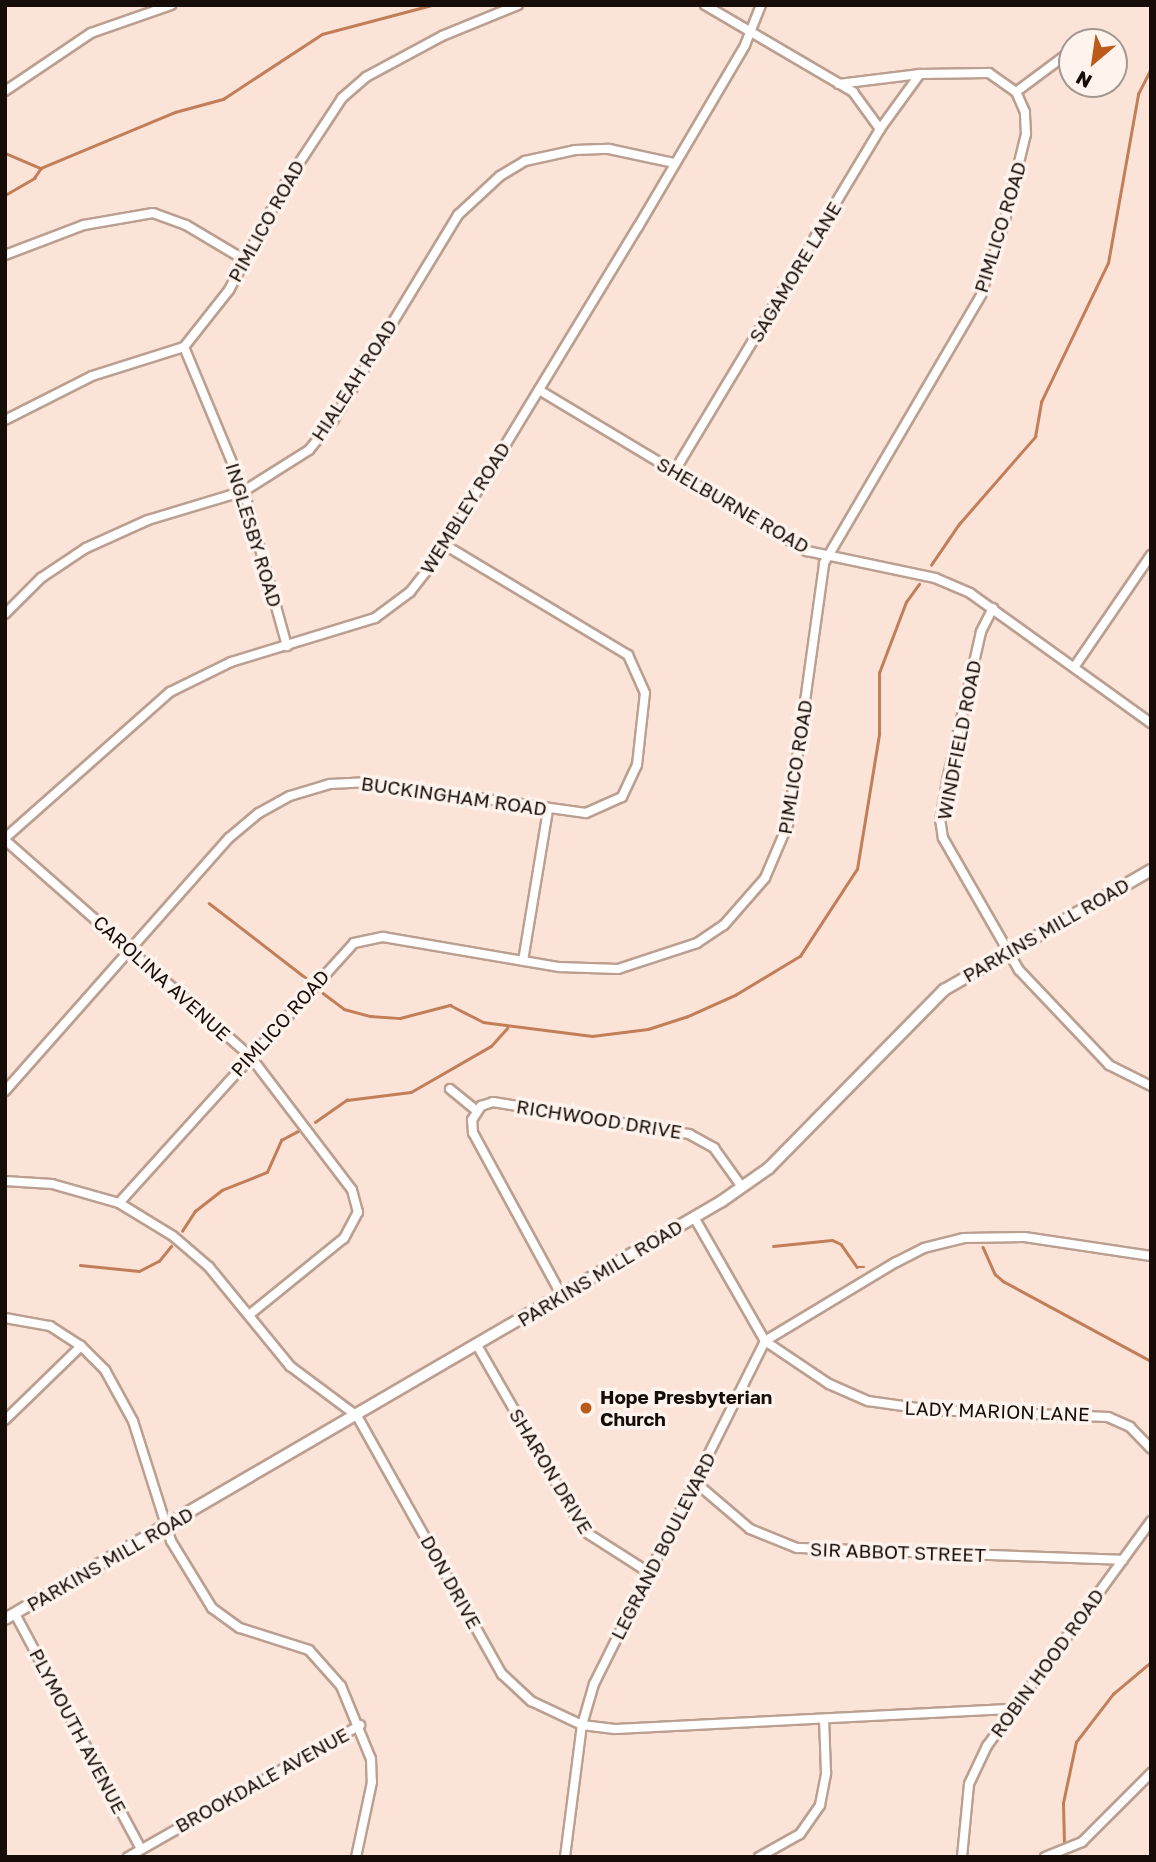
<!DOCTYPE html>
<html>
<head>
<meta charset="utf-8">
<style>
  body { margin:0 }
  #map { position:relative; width:1156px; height:1862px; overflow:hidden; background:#fbe3d7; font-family:"Golos Text",sans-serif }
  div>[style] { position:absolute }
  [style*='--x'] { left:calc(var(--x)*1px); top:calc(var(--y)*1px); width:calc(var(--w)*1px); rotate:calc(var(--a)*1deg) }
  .stream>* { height:2.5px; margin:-1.25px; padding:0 1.25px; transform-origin:1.25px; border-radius:1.25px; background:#c27e58 }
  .roads { filter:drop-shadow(2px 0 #bb9f91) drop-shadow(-2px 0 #bb9f91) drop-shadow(0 2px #bb9f91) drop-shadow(0 -2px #bb9f91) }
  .street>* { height:8px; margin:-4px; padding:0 4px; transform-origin:4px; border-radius:4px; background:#fff }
  .secondary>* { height:10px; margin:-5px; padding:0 5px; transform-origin:5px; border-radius:5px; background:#fff }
  .dots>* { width:19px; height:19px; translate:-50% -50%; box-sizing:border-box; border:4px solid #fff3ed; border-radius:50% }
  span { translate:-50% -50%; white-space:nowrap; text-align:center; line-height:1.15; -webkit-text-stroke:7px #fff3ed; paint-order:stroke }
  .street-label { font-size:19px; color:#160d08 }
  .poi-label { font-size:19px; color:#160d08; font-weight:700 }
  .left { translate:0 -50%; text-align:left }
  .frame { position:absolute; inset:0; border:7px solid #160d08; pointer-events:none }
  .north { position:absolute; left:1058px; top:28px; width:70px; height:70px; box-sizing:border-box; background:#fff3ed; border:2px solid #a29791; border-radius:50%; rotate:209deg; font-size:19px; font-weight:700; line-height:28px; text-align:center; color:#160d08 }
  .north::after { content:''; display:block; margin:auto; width:24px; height:32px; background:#bc5b19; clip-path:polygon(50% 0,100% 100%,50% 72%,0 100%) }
</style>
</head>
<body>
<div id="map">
  <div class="stream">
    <div style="--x:5;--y:153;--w:39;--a:23"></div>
    <div style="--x:5;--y:195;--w:34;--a:-30"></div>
    <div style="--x:34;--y:178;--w:12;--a:-55"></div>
    <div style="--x:41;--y:168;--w:145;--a:-22.7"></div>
    <div style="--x:175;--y:112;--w:50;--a:-15.2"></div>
    <div style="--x:223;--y:99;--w:118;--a:-33.3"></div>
    <div style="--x:322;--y:34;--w:114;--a:-14.8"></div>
    <div style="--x:931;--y:565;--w:50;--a:-55.7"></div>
    <div style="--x:959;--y:524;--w:116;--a:-48.9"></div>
    <div style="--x:1035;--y:437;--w:36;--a:-80"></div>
    <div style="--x:1041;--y:402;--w:154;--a:-64.3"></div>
    <div style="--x:1108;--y:263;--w:172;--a:-79.9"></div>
    <div style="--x:1138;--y:94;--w:28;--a:-63"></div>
    <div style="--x:209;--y:903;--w:123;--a:37.7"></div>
    <div style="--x:323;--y:993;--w:26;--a:37"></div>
    <div style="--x:344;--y:1009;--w:27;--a:15"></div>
    <div style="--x:370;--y:1016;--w:30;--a:4"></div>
    <div style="--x:400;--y:1018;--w:52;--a:-14.6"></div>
    <div style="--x:450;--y:1005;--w:37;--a:27"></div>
    <div style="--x:483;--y:1022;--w:110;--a:7.3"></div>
    <div style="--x:592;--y:1036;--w:56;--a:-7.1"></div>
    <div style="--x:648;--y:1029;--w:40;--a:-18"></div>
    <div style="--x:686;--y:1017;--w:54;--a:-24.2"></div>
    <div style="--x:735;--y:995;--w:76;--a:-31"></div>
    <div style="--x:800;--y:956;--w:104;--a:-56.8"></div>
    <div style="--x:857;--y:869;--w:137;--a:-80.7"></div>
    <div style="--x:879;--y:734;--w:61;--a:-90"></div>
    <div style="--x:879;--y:673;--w:76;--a:-69.2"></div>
    <div style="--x:906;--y:602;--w:22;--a:-54"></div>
    <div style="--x:315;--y:1122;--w:39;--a:-35"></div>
    <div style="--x:347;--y:1100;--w:64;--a:-7.1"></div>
    <div style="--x:411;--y:1092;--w:92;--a:-29.9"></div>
    <div style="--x:491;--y:1046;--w:24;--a:-48"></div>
    <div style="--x:182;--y:1231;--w:24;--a:-57"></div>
    <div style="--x:195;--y:1211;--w:34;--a:-38"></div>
    <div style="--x:222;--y:1190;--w:48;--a:-21.8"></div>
    <div style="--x:267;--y:1172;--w:35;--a:-66"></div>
    <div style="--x:281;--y:1140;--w:19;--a:-28"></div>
    <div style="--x:773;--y:1246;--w:59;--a:-5.8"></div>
    <div style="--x:832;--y:1240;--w:10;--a:24"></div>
    <div style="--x:841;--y:1244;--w:28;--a:55"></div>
    <div style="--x:857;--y:1267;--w:7;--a:0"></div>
    <div style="--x:983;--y:1247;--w:30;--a:66"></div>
    <div style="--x:995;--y:1274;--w:11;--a:41"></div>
    <div style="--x:1003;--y:1281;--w:168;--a:28.4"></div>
    <div style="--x:80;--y:1265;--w:59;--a:5.8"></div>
    <div style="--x:139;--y:1271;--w:22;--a:-27"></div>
    <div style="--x:159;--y:1261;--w:19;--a:-51"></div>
    <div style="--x:1064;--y:1844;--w:41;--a:-91.4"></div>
    <div style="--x:1063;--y:1803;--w:62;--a:-78"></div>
    <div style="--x:1076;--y:1742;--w:61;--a:-52.4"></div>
    <div style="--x:1113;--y:1694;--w:50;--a:-40.1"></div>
  </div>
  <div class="roads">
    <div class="street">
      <div style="--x:705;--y:5;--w:172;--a:30.4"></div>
      <div style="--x:853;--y:92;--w:46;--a:53.9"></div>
      <div style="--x:5;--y:91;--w:104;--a:-34"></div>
      <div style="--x:91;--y:33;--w:85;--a:-19.3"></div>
      <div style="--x:1016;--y:92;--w:59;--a:-36.7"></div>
      <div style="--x:5;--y:255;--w:85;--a:-20.8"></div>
      <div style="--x:84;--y:225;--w:70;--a:-9.9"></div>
      <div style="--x:153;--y:213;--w:35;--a:20"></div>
      <div style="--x:186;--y:225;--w:66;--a:30.8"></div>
      <div style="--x:184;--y:347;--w:156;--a:67.4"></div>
      <div style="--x:244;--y:491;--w:161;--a:74.5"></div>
      <div style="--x:539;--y:390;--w:313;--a:31"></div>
      <div style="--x:807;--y:551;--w:131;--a:11.9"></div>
      <div style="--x:935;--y:578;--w:38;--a:23"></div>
      <div style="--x:970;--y:593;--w:223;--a:35.7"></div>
      <div style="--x:5;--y:420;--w:97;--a:-26.8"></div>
      <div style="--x:92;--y:376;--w:96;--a:-17.5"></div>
      <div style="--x:184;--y:347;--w:73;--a:-51.7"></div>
      <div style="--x:229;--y:290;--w:121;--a:-62"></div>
      <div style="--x:286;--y:183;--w:102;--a:-56.6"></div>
      <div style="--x:342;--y:98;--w:32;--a:-41"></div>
      <div style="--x:366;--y:77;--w:86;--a:-28.3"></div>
      <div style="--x:442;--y:36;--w:82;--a:-22.2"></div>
      <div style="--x:674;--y:472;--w:400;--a:-59"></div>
      <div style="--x:880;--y:129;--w:68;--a:-54"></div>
      <div style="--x:993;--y:608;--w:27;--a:117"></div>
      <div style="--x:981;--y:632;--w:153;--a:102.9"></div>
      <div style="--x:947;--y:781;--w:39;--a:100"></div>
      <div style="--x:940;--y:819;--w:19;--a:81"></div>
      <div style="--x:943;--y:838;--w:152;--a:60.1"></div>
      <div style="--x:1019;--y:970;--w:131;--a:46.5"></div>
      <div style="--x:1109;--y:1065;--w:47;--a:26.6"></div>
      <div style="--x:5;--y:614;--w:51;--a:-45"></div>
      <div style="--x:41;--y:578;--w:54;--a:-33.7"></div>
      <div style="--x:86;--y:548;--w:68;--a:-24.3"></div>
      <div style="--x:148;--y:520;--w:100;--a:-16.8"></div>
      <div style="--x:244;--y:491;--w:77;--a:-32.2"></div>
      <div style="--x:309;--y:450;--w:40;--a:-51"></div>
      <div style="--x:334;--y:419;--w:239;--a:-58.7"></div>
      <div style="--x:458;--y:215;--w:57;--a:-42.9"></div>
      <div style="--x:500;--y:176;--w:29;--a:-31"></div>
      <div style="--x:525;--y:161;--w:51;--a:-12.4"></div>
      <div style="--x:575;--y:150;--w:34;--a:-2"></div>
      <div style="--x:609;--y:149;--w:66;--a:12.2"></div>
      <div style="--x:1075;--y:666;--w:135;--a:-55.6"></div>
      <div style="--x:5;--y:838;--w:220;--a:-41.5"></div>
      <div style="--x:170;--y:692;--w:68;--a:-26.2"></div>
      <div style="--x:231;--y:662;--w:151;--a:-17"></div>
      <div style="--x:375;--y:618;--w:44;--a:-36.6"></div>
      <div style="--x:410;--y:592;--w:42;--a:-51.8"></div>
      <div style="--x:436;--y:559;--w:389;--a:-58.7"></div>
      <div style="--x:638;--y:227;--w:211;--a:-59.5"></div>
      <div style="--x:745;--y:45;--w:43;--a:-68.2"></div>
      <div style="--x:5;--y:840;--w:327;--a:41.4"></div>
      <div style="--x:250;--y:1056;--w:168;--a:52.7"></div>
      <div style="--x:352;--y:1190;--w:23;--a:75"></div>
      <div style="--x:358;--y:1212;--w:30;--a:118"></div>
      <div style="--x:344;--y:1238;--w:122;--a:141"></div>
      <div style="--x:523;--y:961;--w:153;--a:-80.6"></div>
      <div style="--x:450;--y:1089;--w:33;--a:39"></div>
      <div style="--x:5;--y:1091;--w:338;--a:-48.5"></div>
      <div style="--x:229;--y:838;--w:39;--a:-40"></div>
      <div style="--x:259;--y:813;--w:35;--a:-29"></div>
      <div style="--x:290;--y:796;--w:42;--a:-16.7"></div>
      <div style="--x:330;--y:784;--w:35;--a:-3"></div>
      <div style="--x:365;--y:782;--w:223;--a:8"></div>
      <div style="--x:586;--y:813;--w:39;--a:-24"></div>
      <div style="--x:622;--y:797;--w:35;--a:-65"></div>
      <div style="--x:637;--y:765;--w:72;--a:-83.7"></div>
      <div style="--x:645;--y:693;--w:42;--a:-114.1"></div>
      <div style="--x:628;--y:655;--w:214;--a:-149"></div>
      <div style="--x:5;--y:1181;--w:47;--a:3.7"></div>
      <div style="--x:52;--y:1184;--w:70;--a:15.8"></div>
      <div style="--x:119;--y:1203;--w:63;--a:31.4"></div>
      <div style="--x:173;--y:1236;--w:48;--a:40.7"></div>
      <div style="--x:209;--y:1267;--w:128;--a:50.7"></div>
      <div style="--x:290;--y:1366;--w:84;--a:36.7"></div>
      <div style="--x:357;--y:1416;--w:296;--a:60.7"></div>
      <div style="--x:502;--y:1674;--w:40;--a:43"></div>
      <div style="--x:531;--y:1701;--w:56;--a:25.2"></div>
      <div style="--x:582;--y:1725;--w:33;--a:7"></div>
      <div style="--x:615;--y:1729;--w:395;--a:-2.9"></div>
      <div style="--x:119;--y:1203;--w:350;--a:-47.9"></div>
      <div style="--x:354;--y:943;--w:30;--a:-12"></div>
      <div style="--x:383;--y:937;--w:179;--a:9.7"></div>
      <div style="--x:559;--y:967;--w:59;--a:1.9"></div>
      <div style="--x:618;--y:969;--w:83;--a:-18.2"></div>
      <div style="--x:697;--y:943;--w:32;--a:-34"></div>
      <div style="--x:724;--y:925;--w:62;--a:-48.9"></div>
      <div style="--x:765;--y:878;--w:59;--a:-66.9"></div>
      <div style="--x:788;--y:824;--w:263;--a:-82.1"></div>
      <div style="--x:824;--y:563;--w:311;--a:-59.6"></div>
      <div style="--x:981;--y:295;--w:79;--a:-72.3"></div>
      <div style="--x:1005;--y:220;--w:89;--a:-76.3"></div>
      <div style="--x:1026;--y:134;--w:22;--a:-93"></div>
      <div style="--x:1025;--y:112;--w:22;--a:-114"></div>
      <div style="--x:1016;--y:92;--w:33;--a:-145"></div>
      <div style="--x:989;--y:73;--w:69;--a:179.2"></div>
      <div style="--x:920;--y:74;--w:82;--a:173"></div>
      <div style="--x:1151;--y:1256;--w:128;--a:-171.5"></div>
      <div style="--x:1024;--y:1237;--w:60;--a:179"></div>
      <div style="--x:964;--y:1238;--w:41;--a:166"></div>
      <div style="--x:924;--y:1248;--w:31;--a:153"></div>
      <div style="--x:896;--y:1262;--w:153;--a:148.9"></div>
      <div style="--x:765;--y:1341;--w:77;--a:33.9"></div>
      <div style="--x:829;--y:1384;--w:43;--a:23.6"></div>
      <div style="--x:868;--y:1401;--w:64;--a:8.1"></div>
      <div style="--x:931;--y:1410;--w:177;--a:2.3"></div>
      <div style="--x:1108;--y:1417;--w:24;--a:24"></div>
      <div style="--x:1130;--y:1427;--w:30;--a:46"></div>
      <div style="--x:562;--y:1296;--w:186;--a:-118.6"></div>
      <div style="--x:473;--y:1133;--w:13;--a:-94"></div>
      <div style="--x:472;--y:1120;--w:17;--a:-57"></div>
      <div style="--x:481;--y:1106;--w:13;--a:-18"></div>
      <div style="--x:493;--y:1102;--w:199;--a:9.3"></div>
      <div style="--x:689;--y:1134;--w:29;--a:29"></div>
      <div style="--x:714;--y:1148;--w:48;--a:54.3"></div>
      <div style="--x:5;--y:1318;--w:46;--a:10.1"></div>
      <div style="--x:50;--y:1326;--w:37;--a:33"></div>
      <div style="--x:81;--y:1346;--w:34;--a:45"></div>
      <div style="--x:105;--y:1370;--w:58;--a:61.2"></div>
      <div style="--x:133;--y:1421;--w:126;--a:72.4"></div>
      <div style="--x:171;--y:1541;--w:79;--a:58.5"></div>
      <div style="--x:212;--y:1608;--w:34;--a:36"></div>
      <div style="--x:240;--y:1628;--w:72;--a:17.7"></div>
      <div style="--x:309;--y:1650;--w:48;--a:48.4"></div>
      <div style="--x:341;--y:1686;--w:79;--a:67.7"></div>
      <div style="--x:371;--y:1759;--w:23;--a:88"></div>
      <div style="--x:372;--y:1782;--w:77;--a:102"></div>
      <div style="--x:478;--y:1347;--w:212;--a:60.1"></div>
      <div style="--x:584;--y:1531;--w:76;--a:32.6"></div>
      <div style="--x:5;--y:1420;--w:106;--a:-44.2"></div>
      <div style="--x:695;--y:1482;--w:72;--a:40.5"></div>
      <div style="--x:750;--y:1529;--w:51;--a:22"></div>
      <div style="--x:797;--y:1548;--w:326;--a:2.1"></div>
      <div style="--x:15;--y:1614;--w:267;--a:61.8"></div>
      <div style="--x:128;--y:1857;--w:267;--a:-29.6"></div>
      <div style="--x:565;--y:1857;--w:133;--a:-82.7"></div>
      <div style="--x:582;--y:1725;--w:43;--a:-73.7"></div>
      <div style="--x:594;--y:1684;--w:383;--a:-63.5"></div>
      <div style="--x:765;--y:1341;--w:143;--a:-119.8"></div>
      <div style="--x:759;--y:1857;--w:47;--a:-29.3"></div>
      <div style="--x:800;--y:1834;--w:35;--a:-55"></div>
      <div style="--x:820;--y:1805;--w:33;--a:-79"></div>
      <div style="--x:826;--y:1773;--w:54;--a:-92.1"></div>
      <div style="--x:962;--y:1857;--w:73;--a:-84.5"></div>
      <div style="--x:969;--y:1784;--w:42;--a:-64.7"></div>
      <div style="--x:987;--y:1746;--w:278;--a:-53.9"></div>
      <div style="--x:1045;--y:1857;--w:40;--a:-22"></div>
      <div style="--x:1082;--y:1842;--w:98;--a:-45"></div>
    </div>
    <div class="secondary">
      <div style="--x:5;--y:1619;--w:830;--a:-30.24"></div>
      <div style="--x:722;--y:1201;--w:57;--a:-35.1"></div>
      <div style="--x:769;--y:1168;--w:250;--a:-45.5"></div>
      <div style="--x:944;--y:990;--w:239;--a:-30.1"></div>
    </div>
  </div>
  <div class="dots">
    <div style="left:586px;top:1408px;background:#bc5b19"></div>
  </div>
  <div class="street-label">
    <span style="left:266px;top:221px;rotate:-61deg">PIMLICO ROAD</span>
    <span style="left:1000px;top:227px;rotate:-73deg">PIMLICO ROAD</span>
    <span style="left:795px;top:272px;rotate:-59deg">SAGAMORE LANE</span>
    <span style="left:354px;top:380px;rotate:-57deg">HIALEAH ROAD</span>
    <span style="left:733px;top:505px;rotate:30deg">SHELBURNE ROAD</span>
    <span style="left:465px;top:508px;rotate:-58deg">WEMBLEY ROAD</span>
    <span style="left:254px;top:535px;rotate:73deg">INGLESBY ROAD</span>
    <span style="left:959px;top:740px;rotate:-79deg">WINDFIELD ROAD</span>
    <span style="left:795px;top:767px;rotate:-81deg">PIMLICO ROAD</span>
    <span style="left:454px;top:796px;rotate:8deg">BUCKINGHAM ROAD</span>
    <span style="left:1046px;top:930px;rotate:-30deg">PARKINS MILL ROAD</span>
    <span style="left:162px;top:978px;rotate:42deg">CAROLINA AVENUE</span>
    <span style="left:280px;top:1023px;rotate:-48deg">PIMLICO ROAD</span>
    <span style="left:599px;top:1119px;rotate:9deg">RICHWOOD DRIVE</span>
    <span style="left:600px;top:1273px;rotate:-31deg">PARKINS MILL ROAD</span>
    <span style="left:997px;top:1411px;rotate:2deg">LADY MARION LANE</span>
    <span style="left:551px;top:1471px;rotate:59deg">SHARON DRIVE</span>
    <span style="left:663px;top:1546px;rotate:-63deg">LEGRAND BOULEVARD</span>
    <span style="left:898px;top:1552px;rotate:2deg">SIR ABBOT STREET</span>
    <span style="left:110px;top:1559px;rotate:-30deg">PARKINS MILL ROAD</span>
    <span style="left:451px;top:1582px;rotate:61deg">DON DRIVE</span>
    <span style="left:1047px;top:1663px;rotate:-54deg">ROBIN HOOD ROAD</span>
    <span style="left:78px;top:1731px;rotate:62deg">PLYMOUTH AVENUE</span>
    <span style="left:262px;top:1780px;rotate:-29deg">BROOKDALE AVENUE</span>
  </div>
  <div class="poi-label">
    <span class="left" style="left:600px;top:1408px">Hope Presbyterian<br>Church</span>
  </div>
  <div class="frame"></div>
  <div class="north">N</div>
</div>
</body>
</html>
